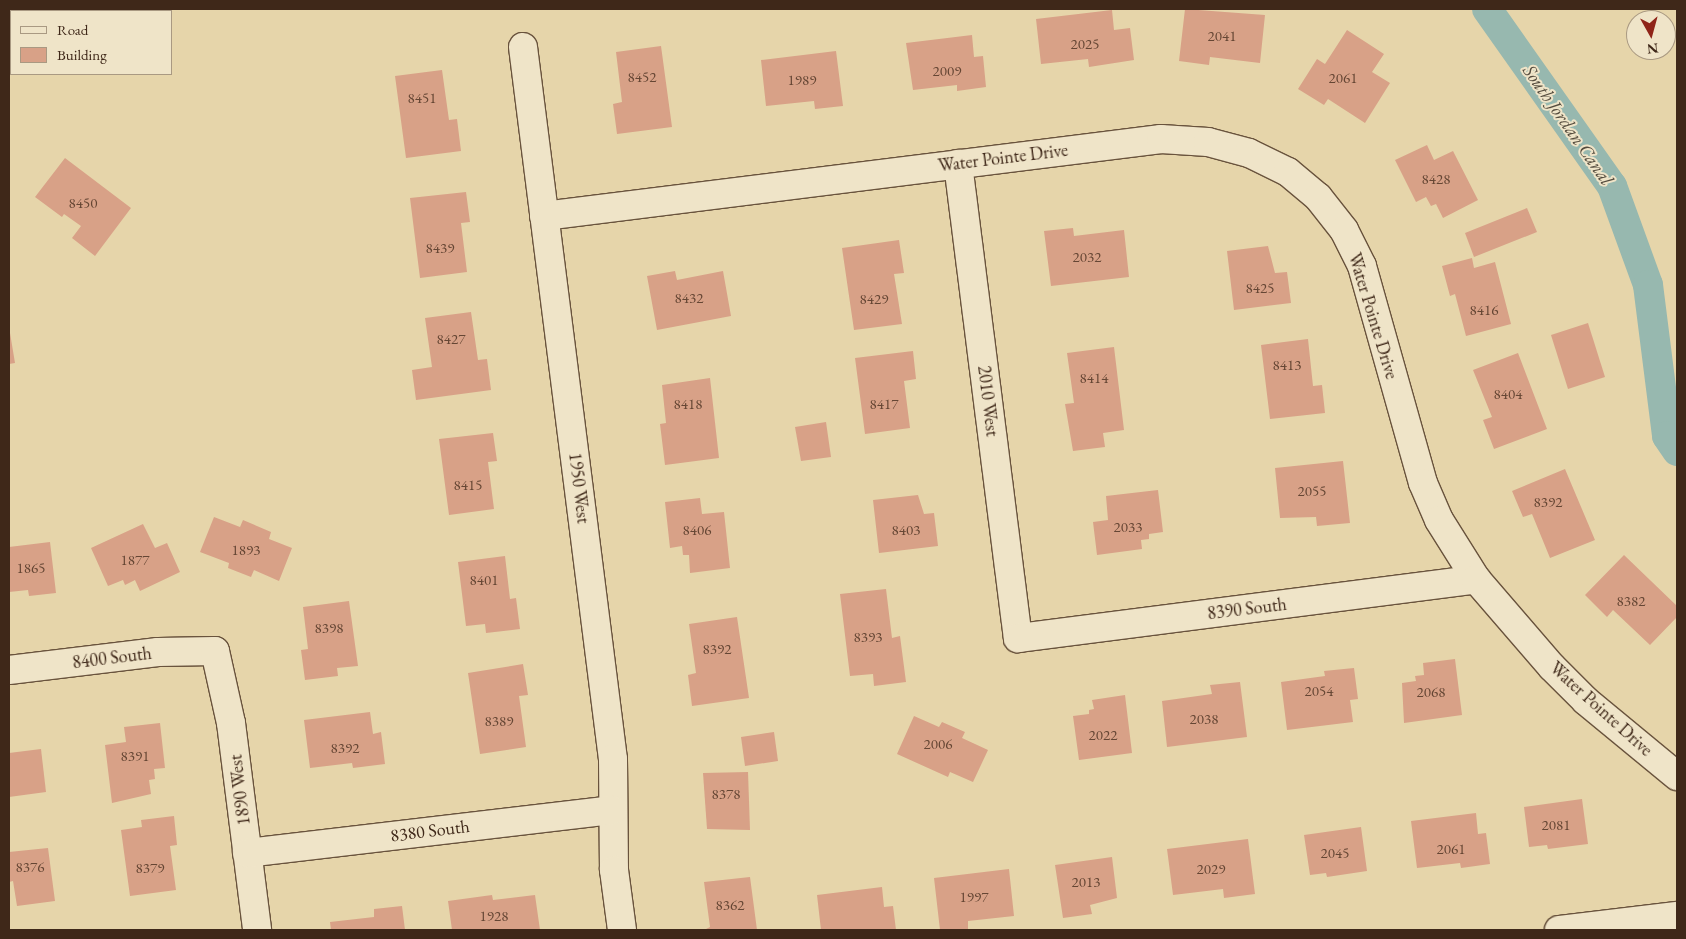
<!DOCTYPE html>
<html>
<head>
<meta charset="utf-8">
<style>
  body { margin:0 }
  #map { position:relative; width:1686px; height:939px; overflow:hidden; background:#e6d5aa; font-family:"EB Garamond",serif }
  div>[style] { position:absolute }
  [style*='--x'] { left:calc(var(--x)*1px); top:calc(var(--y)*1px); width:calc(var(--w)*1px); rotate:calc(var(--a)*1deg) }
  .canal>* { height:30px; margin:-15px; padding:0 15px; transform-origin:15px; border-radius:15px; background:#97b8af }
  .building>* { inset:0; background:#d8a187 }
  .roads { filter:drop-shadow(1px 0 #69533d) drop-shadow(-1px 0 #69533d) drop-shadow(0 1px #69533d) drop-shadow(0 -1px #69533d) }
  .minor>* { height:28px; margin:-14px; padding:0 14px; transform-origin:14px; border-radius:14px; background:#efe4c8 }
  span { translate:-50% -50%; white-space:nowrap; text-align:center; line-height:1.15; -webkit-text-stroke:4px #efe4c8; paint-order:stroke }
  .number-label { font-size:15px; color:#654634 }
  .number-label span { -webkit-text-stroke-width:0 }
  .street-label { font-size:18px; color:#3f2819 }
  .water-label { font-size:19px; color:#554c3e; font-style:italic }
  .frame { position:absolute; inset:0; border:10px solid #3f2819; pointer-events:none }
  .legend { position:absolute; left:10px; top:10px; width:162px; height:65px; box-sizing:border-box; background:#efe4c8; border:1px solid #a99982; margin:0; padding:6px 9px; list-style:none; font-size:15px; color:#3f2819 }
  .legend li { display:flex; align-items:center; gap:10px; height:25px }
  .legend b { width:25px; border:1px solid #a99982 }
  .north { position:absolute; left:1626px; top:10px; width:50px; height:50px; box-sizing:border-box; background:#efe4c8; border:1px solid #a99982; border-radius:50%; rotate:173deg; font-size:14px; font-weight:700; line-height:20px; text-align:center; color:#3f2819 }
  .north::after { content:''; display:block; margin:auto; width:18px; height:22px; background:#8f2418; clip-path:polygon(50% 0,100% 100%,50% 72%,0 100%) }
</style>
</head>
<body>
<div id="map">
  <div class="canal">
    <div style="--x:1487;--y:9;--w:217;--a:54.8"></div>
    <div style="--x:1612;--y:186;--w:105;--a:70"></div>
    <div style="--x:1648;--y:285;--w:152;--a:82.8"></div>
    <div style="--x:1667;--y:436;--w:18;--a:56"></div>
  </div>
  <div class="building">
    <div style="clip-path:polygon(1185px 9px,1265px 15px,1260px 63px,1210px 57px,1209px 65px,1179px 61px)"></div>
    <div style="clip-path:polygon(1112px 10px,1114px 30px,1130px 28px,1134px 60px,1089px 67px,1088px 59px,1041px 64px,1036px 19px)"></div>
    <div style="clip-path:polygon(1347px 30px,1384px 54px,1372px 72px,1390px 83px,1365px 123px,1328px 99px,1324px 105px,1298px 89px,1317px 59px,1325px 64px)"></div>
    <div style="clip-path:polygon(972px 35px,974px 57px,983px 56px,986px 87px,957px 91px,957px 85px,913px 90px,906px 43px)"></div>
    <div style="clip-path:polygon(661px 46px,672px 127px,617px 134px,613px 104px,622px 102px,616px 52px)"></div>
    <div style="clip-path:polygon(836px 51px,843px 106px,815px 109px,814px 101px,766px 106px,761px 60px)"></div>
    <div style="clip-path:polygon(442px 70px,449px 120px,457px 119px,461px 151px,406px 158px,395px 76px)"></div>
    <div style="clip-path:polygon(1427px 145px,1434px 160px,1453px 151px,1478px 200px,1443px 218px,1436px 204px,1431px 206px,1426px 197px,1416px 202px,1395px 160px)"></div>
    <div style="clip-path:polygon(65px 158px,131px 208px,95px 256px,72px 238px,81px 226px,64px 214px,62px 217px,35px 197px)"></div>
    <div style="clip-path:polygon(466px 192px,470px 222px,461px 223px,467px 272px,420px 278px,410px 198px)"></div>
    <div style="clip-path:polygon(1527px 208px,1537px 232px,1474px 257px,1465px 233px)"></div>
    <div style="clip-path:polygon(1073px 228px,1074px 236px,1124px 230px,1129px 277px,1051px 286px,1044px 231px)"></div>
    <div style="clip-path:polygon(899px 240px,904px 273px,894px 274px,902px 324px,854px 330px,842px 248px)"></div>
    <div style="clip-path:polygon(1268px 246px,1275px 273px,1287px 272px,1291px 303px,1234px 310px,1227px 251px)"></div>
    <div style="clip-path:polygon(1472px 258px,1474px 268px,1495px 262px,1511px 324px,1466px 336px,1455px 294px,1450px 296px,1442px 266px)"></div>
    <div style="clip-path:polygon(675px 271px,677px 280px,723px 271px,731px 316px,657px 330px,647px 276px)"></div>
    <div style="clip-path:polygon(471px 312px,478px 360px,487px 359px,491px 390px,416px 400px,412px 370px,432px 367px,425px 318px)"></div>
    <div style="clip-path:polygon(1588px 323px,1605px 377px,1568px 389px,1551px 335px)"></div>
    <div style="clip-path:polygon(10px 333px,15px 363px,9px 364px,9px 334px)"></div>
    <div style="clip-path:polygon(1308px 339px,1313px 386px,1322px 385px,1325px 413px,1270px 419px,1261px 345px)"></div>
    <div style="clip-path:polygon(1114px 347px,1124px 430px,1103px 433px,1105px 447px,1073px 451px,1065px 404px,1074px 403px,1067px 353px)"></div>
    <div style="clip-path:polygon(913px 351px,916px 379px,904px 381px,910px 428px,865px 434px,855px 358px)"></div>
    <div style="clip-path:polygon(1518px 353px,1547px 429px,1494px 449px,1483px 420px,1492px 417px,1473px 370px)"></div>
    <div style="clip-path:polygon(710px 378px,719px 458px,665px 465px,660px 424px,666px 423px,662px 385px)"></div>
    <div style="clip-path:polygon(826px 422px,831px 457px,801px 461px,795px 427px)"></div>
    <div style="clip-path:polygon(493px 433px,497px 461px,488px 462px,494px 509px,449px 515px,439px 439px)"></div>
    <div style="clip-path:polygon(1343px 461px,1350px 523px,1317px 526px,1316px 517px,1280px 518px,1275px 468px)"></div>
    <div style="clip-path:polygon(1565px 469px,1595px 540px,1550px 558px,1532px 514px,1523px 517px,1512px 491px)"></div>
    <div style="clip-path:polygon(1158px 490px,1163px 532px,1149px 534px,1149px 539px,1141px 540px,1142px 549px,1097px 555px,1093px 522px,1108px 520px,1106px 496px)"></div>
    <div style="clip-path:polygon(918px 495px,924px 514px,934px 513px,938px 546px,879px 553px,873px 500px)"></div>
    <div style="clip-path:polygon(700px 498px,702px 514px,724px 512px,730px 568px,690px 573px,689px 555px,683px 555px,682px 546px,670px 548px,665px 502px)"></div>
    <div style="clip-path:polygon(214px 517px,240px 527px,243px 520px,271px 532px,269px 539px,292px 548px,279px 581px,254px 570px,251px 577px,228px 568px,229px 563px,200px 552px)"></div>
    <div style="clip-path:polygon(143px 524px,155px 548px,167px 543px,180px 572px,140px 591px,135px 580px,125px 585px,123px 580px,108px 586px,91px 548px)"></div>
    <div style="clip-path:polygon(50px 542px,56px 593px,29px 596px,28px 590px,9px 592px,9px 547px)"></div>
    <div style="clip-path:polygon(1624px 555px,1677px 606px,1677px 617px,1650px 645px,1613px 610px,1607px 617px,1585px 595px)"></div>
    <div style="clip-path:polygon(505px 556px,510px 599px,516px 598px,520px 629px,486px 633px,485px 624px,466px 626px,458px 562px)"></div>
    <div style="clip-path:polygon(886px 589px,892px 638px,900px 636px,906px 682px,874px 686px,873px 674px,850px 676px,840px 594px)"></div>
    <div style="clip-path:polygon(349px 601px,358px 666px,337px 668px,338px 676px,305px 680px,301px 650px,308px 649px,303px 607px)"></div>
    <div style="clip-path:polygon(737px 617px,749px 698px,692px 706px,688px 675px,696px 673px,689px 624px)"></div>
    <div style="clip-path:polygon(1455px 659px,1462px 715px,1404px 723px,1402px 683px,1416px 681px,1415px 676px,1424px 675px,1423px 663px)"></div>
    <div style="clip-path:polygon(523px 664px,528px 695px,519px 696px,526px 747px,480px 754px,468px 673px)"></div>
    <div style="clip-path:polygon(1354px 668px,1358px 699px,1350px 700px,1353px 722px,1287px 730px,1281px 682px,1325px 676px,1324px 671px)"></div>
    <div style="clip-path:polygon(1240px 682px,1247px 737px,1167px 747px,1162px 701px,1212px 694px,1210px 685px)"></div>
    <div style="clip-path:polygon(1125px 695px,1132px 753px,1079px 760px,1073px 716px,1089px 714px,1089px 710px,1094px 709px,1092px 700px)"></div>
    <div style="clip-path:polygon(370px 712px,373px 734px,381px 732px,385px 764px,353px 768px,352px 763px,310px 768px,304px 720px)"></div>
    <div style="clip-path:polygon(914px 716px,939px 727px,942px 722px,965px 732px,962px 738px,988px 750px,973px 782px,950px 772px,948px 777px,897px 754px)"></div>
    <div style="clip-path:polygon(160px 723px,165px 768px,154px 769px,155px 779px,149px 780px,151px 794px,112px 803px,105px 745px,126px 742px,124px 727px)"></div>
    <div style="clip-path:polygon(774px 732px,778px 761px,745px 766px,741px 737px)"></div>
    <div style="clip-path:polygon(41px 749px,46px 792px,9px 797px,9px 753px)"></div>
    <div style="clip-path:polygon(748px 772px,750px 830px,707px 829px,703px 773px)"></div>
    <div style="clip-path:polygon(1582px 799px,1588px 844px,1548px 849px,1547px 845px,1529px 847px,1524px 807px)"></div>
    <div style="clip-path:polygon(1476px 813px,1478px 834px,1486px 833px,1490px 864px,1461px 868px,1460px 863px,1417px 868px,1411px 821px)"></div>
    <div style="clip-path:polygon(174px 816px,177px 845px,170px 846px,176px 890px,130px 896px,121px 830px,142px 827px,141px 820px)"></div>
    <div style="clip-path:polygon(1361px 827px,1367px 871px,1327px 877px,1326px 873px,1310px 875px,1304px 835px)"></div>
    <div style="clip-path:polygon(1248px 839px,1255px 894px,1224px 898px,1223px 889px,1173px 895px,1167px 849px)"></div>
    <div style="clip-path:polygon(48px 848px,55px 901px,17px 906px,13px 881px,9px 882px,9px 852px)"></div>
    <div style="clip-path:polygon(1112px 857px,1117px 898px,1090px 905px,1092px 914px,1063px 918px,1055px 865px)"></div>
    <div style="clip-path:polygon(1009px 869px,1014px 916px,968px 921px,968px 930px,940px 930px,934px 878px)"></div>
    <div style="clip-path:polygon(750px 877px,757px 930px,704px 930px,710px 927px,704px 882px)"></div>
    <div style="clip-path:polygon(882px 887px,884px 907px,893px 906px,896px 930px,821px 930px,817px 895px)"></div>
    <div style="clip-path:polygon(492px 895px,493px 900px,535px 895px,540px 930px,452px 930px,448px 901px)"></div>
    <div style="clip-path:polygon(402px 906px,405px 930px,331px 930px,330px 922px,374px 917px,374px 909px)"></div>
  </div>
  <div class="roads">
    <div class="minor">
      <div style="--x:523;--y:47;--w:718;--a:82.8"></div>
      <div style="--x:613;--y:759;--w:111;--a:89.5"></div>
      <div style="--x:614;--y:870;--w:61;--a:82.4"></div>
      <div style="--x:958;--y:164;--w:478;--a:82.8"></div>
      <div style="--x:1018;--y:638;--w:462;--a:-7.3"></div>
      <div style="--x:544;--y:216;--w:622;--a:-7.11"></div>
      <div style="--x:1161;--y:139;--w:47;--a:3.7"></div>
      <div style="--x:1208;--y:142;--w:42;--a:15"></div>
      <div style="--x:1249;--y:153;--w:43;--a:26"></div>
      <div style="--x:1288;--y:172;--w:39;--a:40"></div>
      <div style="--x:1318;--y:197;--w:42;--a:51.8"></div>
      <div style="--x:1344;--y:230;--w:40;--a:63.4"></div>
      <div style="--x:1362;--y:266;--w:225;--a:74.3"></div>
      <div style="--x:1423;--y:483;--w:40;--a:66.6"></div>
      <div style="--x:1439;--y:520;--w:70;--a:57.9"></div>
      <div style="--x:1476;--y:579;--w:116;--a:49.2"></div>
      <div style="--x:1552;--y:667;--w:48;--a:45"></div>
      <div style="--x:1586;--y:701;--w:118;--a:39.5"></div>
      <div style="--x:9;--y:670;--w:150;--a:-6.9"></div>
      <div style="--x:158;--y:652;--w:57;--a:-1"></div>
      <div style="--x:215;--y:651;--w:74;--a:77.5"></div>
      <div style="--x:231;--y:723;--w:209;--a:82.8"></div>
      <div style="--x:247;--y:853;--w:368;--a:-6.7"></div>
      <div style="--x:1559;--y:930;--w:119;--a:-6.8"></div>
    </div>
  </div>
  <div class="number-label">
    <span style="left:1222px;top:36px">2041</span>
    <span style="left:1085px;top:44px">2025</span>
    <span style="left:947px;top:71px">2009</span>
    <span style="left:642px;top:77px">8452</span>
    <span style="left:1343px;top:78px">2061</span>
    <span style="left:802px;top:80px">1989</span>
    <span style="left:422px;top:98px">8451</span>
    <span style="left:1436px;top:179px">8428</span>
    <span style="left:83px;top:203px">8450</span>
    <span style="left:440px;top:248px">8439</span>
    <span style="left:1087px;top:257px">2032</span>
    <span style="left:1260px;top:288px">8425</span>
    <span style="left:689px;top:298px">8432</span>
    <span style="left:874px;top:299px">8429</span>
    <span style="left:1484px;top:310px">8416</span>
    <span style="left:451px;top:339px">8427</span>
    <span style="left:1287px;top:365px">8413</span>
    <span style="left:1094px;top:378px">8414</span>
    <span style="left:1508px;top:394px">8404</span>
    <span style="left:688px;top:404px">8418</span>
    <span style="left:884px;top:404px">8417</span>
    <span style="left:468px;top:485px">8415</span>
    <span style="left:1312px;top:491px">2055</span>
    <span style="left:1548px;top:502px">8392</span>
    <span style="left:1128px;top:527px">2033</span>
    <span style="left:697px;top:530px">8406</span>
    <span style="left:906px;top:530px">8403</span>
    <span style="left:246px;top:550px">1893</span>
    <span style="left:135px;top:560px">1877</span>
    <span style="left:31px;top:568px">1865</span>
    <span style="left:484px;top:580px">8401</span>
    <span style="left:1631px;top:601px">8382</span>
    <span style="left:329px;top:628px">8398</span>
    <span style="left:868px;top:637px">8393</span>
    <span style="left:717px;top:649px">8392</span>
    <span style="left:1319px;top:691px">2054</span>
    <span style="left:1431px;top:692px">2068</span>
    <span style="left:1204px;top:719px">2038</span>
    <span style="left:499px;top:721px">8389</span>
    <span style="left:1103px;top:735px">2022</span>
    <span style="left:938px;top:744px">2006</span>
    <span style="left:345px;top:748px">8392</span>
    <span style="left:135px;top:756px">8391</span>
    <span style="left:726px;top:794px">8378</span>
    <span style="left:1556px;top:825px">2081</span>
    <span style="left:1451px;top:849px">2061</span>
    <span style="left:1335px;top:853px">2045</span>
    <span style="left:30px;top:867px">8376</span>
    <span style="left:150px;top:868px">8379</span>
    <span style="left:1211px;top:869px">2029</span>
    <span style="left:1086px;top:882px">2013</span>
    <span style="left:974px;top:897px">1997</span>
    <span style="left:730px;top:905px">8362</span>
    <span style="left:494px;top:916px">1928</span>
  </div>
  <div class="street-label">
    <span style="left:1003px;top:158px;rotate:-7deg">Water Pointe Drive</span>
    <span style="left:1373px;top:316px;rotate:73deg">Water Pointe Drive</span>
    <span style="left:988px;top:401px;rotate:83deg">2010 West</span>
    <span style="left:579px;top:488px;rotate:83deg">1950 West</span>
    <span style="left:1247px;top:609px;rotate:-7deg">8390 South</span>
    <span style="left:112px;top:658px;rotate:-7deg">8400 South</span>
    <span style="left:1601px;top:709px;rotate:42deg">Water Pointe Drive</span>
    <span style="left:240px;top:790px;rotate:-97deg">1890 West</span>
    <span style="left:430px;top:831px;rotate:-7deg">8380 South</span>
  </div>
  <div class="water-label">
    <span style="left:1568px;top:125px;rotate:55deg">South Jordan Canal</span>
  </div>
  <div class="frame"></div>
  <ul class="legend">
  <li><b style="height:6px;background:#efe4c8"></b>Road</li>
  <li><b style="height:14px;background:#d8a187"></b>Building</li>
  </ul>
  <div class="north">N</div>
</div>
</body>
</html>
